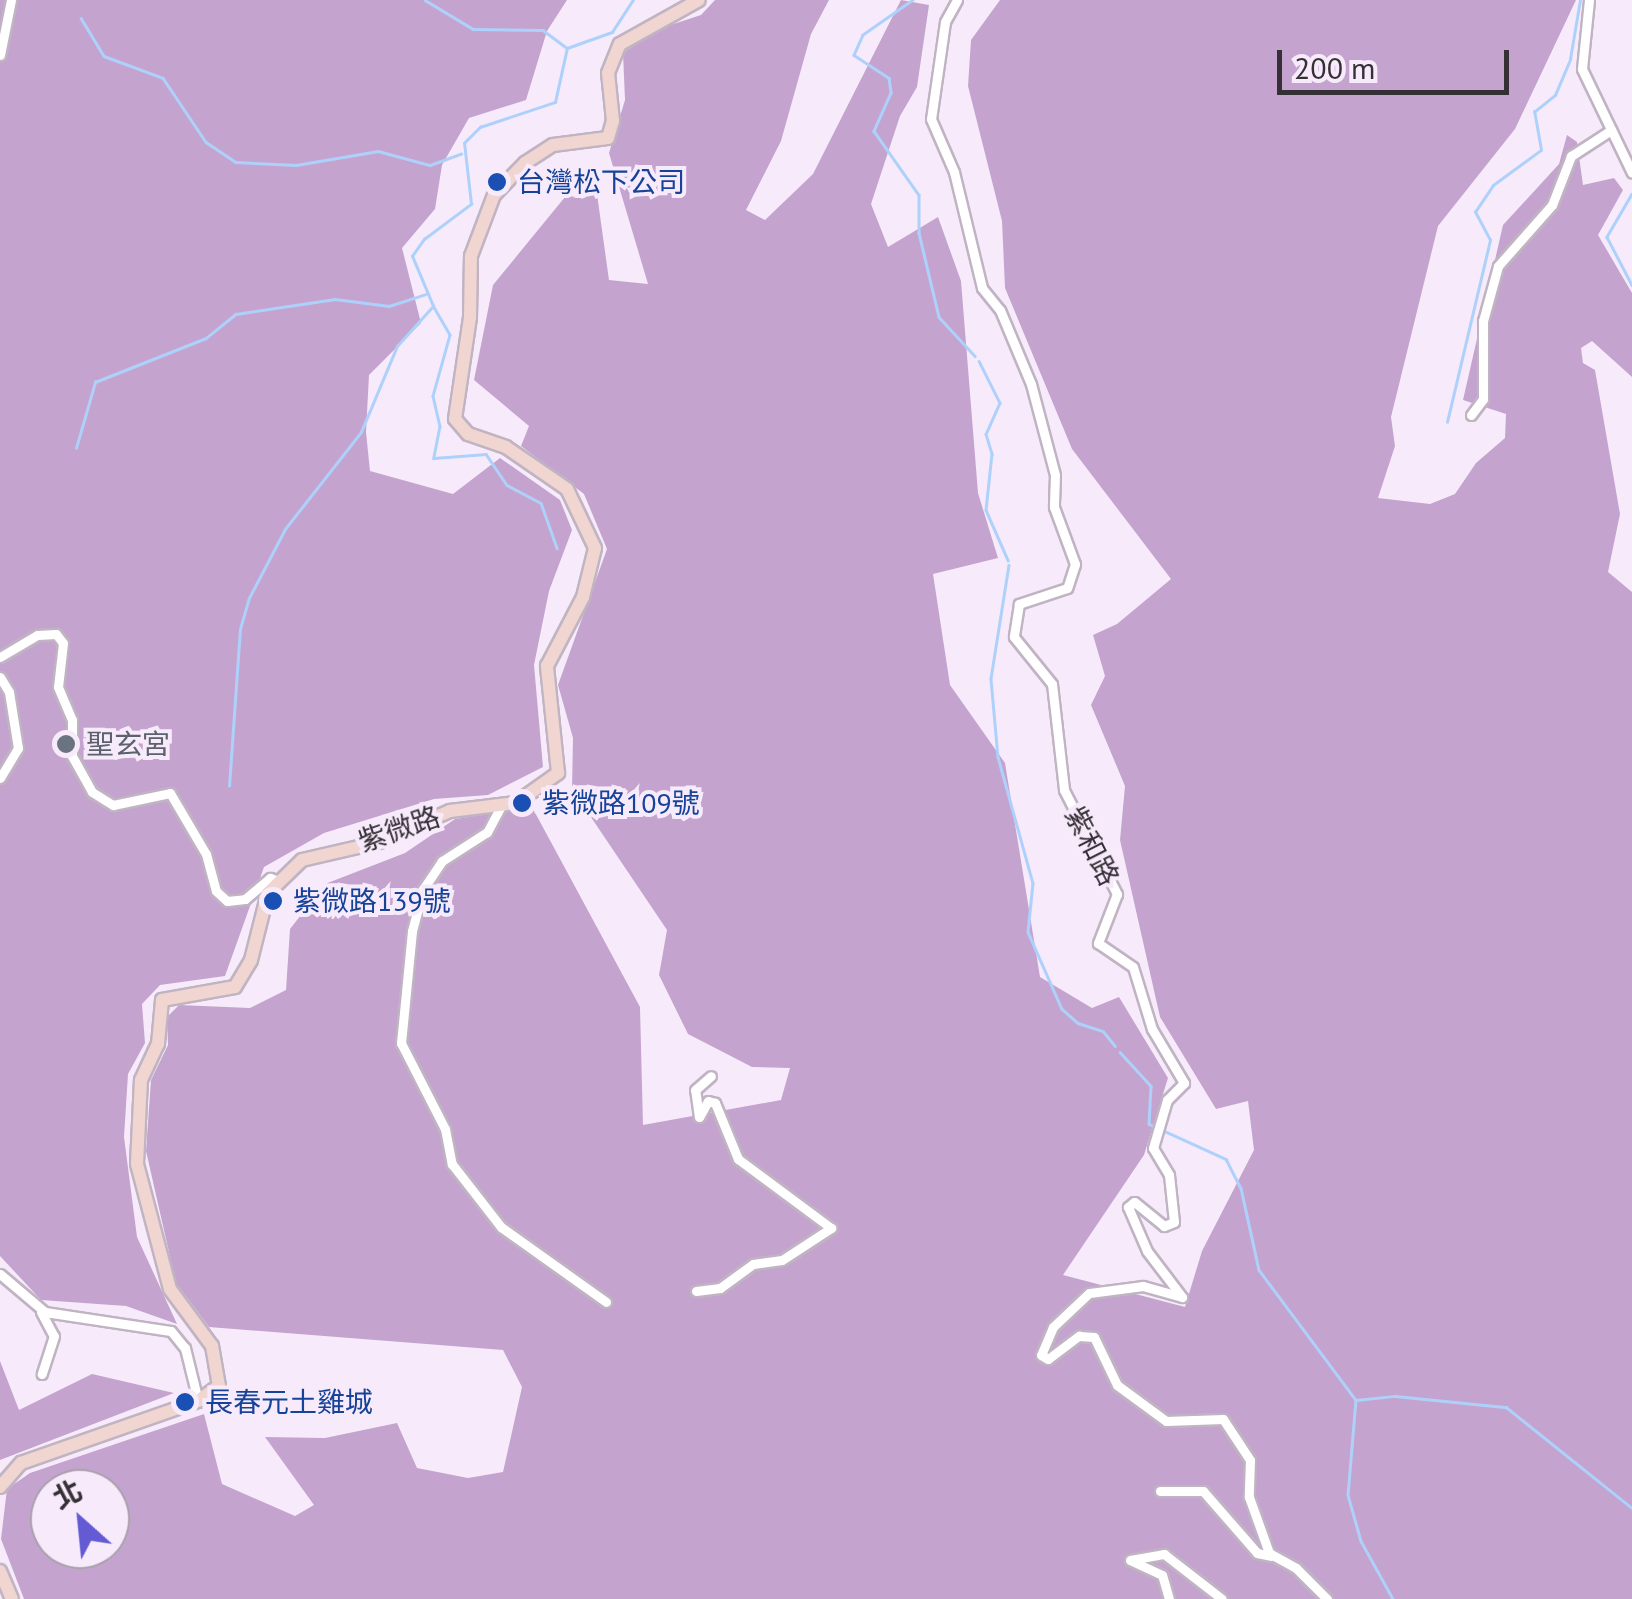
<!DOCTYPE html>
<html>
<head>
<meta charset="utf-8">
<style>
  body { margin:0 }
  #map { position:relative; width:1632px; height:1599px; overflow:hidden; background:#f7ebfb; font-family:"PT Sans","Noto Sans TC",sans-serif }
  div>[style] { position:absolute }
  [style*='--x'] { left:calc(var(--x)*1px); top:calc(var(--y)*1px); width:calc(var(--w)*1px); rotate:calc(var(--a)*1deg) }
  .forest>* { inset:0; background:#c4a4ce }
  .stream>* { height:2.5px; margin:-1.25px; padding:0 1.25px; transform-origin:1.25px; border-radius:1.25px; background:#aed1fb }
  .roads { filter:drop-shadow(2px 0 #c0b4c3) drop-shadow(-2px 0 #c0b4c3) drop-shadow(0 2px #c0b4c3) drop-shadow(0 -2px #c0b4c3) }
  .street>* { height:9px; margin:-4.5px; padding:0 4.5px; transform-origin:4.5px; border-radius:4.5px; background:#fff }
  .secondary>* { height:12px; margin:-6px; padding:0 6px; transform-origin:6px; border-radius:6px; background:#f1d5d0 }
  .dots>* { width:28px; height:28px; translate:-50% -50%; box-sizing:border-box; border:5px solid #f7ebfb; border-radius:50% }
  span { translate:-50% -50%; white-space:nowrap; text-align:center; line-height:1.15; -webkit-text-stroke:8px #f7ebfb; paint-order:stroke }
  .transit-label { font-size:28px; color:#164399 }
  .left { translate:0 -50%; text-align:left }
  .worship-label { font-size:28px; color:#5b616d }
  .street-label { font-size:28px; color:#353036 }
  .north { position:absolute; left:30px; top:1469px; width:100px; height:100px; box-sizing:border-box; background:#f7ebfb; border:2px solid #a9a0ac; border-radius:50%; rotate:333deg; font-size:28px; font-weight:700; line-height:40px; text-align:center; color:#353036 }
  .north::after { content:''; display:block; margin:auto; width:35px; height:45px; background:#645bd4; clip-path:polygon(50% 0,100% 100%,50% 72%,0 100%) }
  .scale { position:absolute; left:1277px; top:50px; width:232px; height:45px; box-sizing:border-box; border:5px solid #353036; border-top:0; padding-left:12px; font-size:30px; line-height:35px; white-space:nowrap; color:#353036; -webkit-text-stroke:8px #f7ebfb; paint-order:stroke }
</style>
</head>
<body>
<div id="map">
  <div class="forest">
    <div style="clip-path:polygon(0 0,567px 0,547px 31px,526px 100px,469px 118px,442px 165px,435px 209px,402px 248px,421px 323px,369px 375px,366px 432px,370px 471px,453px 494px,500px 458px,560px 500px,572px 530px,549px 591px,534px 665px,543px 767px,488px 795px,434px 799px,324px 833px,264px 867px,225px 976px,160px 985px,142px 1004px,145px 1043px,128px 1074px,124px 1137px,137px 1237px,177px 1324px,126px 1306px,41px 1300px,0 1256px)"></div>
    <div style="clip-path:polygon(evenodd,715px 0,829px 0,811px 34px,781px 141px,746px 210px,765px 220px,813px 174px,901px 0,929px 5px,917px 87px,900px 116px,871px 204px,888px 247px,938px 217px,961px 281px,978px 493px,998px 558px,933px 574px,950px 685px,1005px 763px,1040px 977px,1092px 1008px,1119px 997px,1168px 1078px,1144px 1155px,1063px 1275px,1185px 1307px,1202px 1251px,1254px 1150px,1248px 1101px,1216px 1109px,1160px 1017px,1120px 840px,1125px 786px,1091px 705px,1105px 676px,1093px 635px,1117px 624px,1171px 579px,1072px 449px,1005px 288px,1002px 221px,968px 86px,971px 40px,1000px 0,1576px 0,1515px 129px,1438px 226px,1391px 417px,1395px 446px,1378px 498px,1430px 504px,1455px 494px,1476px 463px,1505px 438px,1506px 414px,1463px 400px,1503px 225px,1559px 164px,1567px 135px,1577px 142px,1583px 185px,1614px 178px,1623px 190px,1598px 235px,1632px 293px,1632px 377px,1592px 341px,1581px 348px,1583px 363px,1595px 370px,1620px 514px,1608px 572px,1632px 592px,1632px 1599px,24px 1599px,1px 1539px,7px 1489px,30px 1473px,204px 1414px,222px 1484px,295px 1516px,314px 1505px,265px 1437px,325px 1438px,397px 1423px,417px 1468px,468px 1478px,503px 1472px,522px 1387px,503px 1350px,209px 1327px,176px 1283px,146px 1151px,151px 1080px,168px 1045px,167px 1017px,179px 1005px,250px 1008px,286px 990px,290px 929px,325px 884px,405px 853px,455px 819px,532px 807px,640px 1007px,643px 1125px,781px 1100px,790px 1068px,752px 1067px,688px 1034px,659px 975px,667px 930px,572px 789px,573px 738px,558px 685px,607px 549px,584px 494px,521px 446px,529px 426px,474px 380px,493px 285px,565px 197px,597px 194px,609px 280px,648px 284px,609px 153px,625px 100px,623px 53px,655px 30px,701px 15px,715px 0,50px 1489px,110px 1489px,110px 1549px,50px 1549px,50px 1489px)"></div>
    <div style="clip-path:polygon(0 1361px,19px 1410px,92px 1374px,174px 1393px,0 1460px)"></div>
  </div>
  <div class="stream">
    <div style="--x:425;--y:0;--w:56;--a:31.1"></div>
    <div style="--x:473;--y:29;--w:70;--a:0.8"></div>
    <div style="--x:543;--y:30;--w:30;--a:37"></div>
    <div style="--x:913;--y:0;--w:61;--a:145"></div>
    <div style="--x:863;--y:35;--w:22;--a:114"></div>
    <div style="--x:854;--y:55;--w:42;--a:33.3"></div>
    <div style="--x:889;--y:78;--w:15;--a:82"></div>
    <div style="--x:891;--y:93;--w:42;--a:114.1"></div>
    <div style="--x:874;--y:131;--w:78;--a:54.9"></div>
    <div style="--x:919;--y:195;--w:38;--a:90"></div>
    <div style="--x:919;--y:233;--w:86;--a:76.6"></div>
    <div style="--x:939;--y:317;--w:53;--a:47.3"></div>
    <div style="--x:81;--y:18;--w:44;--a:58.8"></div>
    <div style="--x:104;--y:56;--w:63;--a:20.4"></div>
    <div style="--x:163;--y:78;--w:77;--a:56.1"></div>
    <div style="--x:206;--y:142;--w:36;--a:34"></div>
    <div style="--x:236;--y:162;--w:60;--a:2.9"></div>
    <div style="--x:296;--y:165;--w:83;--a:-9.7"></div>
    <div style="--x:378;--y:151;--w:54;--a:15.1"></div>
    <div style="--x:430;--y:165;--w:33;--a:-20"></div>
    <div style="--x:1632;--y:194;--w:50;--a:120.2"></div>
    <div style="--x:1607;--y:237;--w:54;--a:62.5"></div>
    <div style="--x:434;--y:307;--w:32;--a:60"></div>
    <div style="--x:450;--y:335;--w:63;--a:105.6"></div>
    <div style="--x:433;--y:396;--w:31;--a:77"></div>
    <div style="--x:440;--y:426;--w:33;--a:101"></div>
    <div style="--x:434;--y:458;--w:52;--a:-4.4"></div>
    <div style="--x:486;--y:454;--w:37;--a:56"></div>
    <div style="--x:507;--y:485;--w:38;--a:28"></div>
    <div style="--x:541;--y:503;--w:48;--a:70.4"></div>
    <div style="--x:979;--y:361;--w:47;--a:63.4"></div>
    <div style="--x:1000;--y:403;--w:34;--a:114"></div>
    <div style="--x:986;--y:434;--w:21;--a:73"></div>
    <div style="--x:992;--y:454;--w:56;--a:96.1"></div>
    <div style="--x:986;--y:510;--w:55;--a:66.3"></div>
    <div style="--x:1447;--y:422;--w:187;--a:-76.7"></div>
    <div style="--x:1490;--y:240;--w:32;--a:-118"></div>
    <div style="--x:1475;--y:212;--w:32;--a:-56"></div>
    <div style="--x:1493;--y:185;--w:59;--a:-36.1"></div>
    <div style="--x:1541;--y:150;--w:39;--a:-100"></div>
    <div style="--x:1534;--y:112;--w:27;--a:-39"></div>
    <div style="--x:1555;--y:95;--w:39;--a:-67"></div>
    <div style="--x:1570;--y:59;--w:60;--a:-80.4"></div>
    <div style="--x:76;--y:448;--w:69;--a:-73.9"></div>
    <div style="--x:95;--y:382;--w:119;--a:-21.6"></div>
    <div style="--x:206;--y:338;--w:38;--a:-39"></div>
    <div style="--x:236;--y:314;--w:100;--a:-8.6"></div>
    <div style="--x:335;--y:299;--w:54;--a:7.4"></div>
    <div style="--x:389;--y:306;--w:38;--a:-18"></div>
    <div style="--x:1009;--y:565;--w:115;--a:99"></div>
    <div style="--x:991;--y:679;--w:78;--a:84.9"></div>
    <div style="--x:998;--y:757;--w:131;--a:74.5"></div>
    <div style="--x:1033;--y:883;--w:49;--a:95.8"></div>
    <div style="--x:1028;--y:932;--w:84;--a:66.2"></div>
    <div style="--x:1062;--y:1009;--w:21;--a:41"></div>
    <div style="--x:1078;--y:1023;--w:26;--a:18"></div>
    <div style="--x:1103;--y:1031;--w:19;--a:51"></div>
    <div style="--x:229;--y:786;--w:157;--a:-86"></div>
    <div style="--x:240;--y:629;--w:32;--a:-74"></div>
    <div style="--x:249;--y:598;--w:78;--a:-62.4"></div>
    <div style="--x:285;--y:529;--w:123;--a:-51.9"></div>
    <div style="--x:361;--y:432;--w:93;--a:-67.3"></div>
    <div style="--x:397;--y:346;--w:54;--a:-48"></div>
    <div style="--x:433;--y:306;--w:54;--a:-112.8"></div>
    <div style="--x:412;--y:256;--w:21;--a:-55"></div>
    <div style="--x:424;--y:239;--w:59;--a:-36.7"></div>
    <div style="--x:471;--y:204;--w:61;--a:-96.5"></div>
    <div style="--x:464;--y:143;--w:23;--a:-45"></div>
    <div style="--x:480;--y:127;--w:79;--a:-18.4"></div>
    <div style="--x:555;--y:102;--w:55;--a:-77.5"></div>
    <div style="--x:567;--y:48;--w:48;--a:-19.6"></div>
    <div style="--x:612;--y:32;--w:38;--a:-57"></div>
    <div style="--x:1120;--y:1052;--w:46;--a:47.6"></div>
    <div style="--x:1151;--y:1086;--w:38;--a:93"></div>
    <div style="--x:1149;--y:1124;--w:85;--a:24.4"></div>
    <div style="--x:1226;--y:1159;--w:33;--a:63"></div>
    <div style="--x:1241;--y:1188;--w:84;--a:77.6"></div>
    <div style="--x:1259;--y:1270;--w:162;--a:53.3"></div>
    <div style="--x:1356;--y:1400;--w:95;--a:94.8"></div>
    <div style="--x:1348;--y:1495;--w:48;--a:74.2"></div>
    <div style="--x:1361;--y:1541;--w:66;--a:61.1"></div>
    <div style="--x:1356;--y:1400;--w:39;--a:-6"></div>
    <div style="--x:1395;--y:1396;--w:112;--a:5.7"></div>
    <div style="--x:1506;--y:1407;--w:161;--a:38.7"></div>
  </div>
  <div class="roads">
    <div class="street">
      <div style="--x:957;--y:0;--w:25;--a:119"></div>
      <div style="--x:945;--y:22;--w:98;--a:98.2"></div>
      <div style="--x:931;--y:119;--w:58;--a:66.5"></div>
      <div style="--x:954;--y:172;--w:119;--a:76.4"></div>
      <div style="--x:982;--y:288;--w:28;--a:51"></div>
      <div style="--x:1000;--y:310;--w:80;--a:67.3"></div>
      <div style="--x:1031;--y:384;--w:94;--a:75.2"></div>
      <div style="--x:1055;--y:475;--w:32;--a:92"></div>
      <div style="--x:1054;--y:507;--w:61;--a:69.8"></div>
      <div style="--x:1075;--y:564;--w:25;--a:108"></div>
      <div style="--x:1067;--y:588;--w:51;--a:161.6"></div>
      <div style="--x:1019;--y:604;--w:33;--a:99"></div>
      <div style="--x:1014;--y:637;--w:60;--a:51"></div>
      <div style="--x:1052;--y:684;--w:107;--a:83.5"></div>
      <div style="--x:1064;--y:790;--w:117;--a:63"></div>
      <div style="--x:1117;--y:894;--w:53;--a:111.2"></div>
      <div style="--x:1098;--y:943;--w:42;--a:34.4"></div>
      <div style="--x:1133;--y:967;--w:65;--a:73"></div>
      <div style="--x:1152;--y:1029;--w:63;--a:59.3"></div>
      <div style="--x:1184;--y:1083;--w:24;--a:135"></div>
      <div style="--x:1167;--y:1100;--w:50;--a:106.3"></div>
      <div style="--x:1153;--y:1148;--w:31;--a:59"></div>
      <div style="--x:1169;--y:1175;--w:47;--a:83.9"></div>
      <div style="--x:1174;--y:1222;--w:11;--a:158"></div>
      <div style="--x:1164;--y:1226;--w:38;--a:-141"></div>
      <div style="--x:1134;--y:1202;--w:8;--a:140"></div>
      <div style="--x:1128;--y:1207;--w:48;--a:66.6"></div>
      <div style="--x:1147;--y:1251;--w:58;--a:52.7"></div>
      <div style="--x:1182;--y:1297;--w:41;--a:-164.2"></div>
      <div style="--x:1143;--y:1286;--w:54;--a:172.6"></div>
      <div style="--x:1089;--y:1293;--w:50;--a:136.6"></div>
      <div style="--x:1053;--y:1327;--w:30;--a:113"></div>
      <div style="--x:1041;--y:1355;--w:8;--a:30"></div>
      <div style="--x:1048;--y:1359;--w:39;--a:-37"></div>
      <div style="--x:1079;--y:1336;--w:15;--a:4"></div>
      <div style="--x:1094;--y:1337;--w:53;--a:64.4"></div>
      <div style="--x:1117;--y:1385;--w:61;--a:36.3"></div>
      <div style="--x:1166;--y:1421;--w:57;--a:-2"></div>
      <div style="--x:1223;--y:1419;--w:49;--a:56.6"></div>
      <div style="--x:1250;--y:1460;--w:37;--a:92"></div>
      <div style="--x:1249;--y:1497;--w:59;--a:70.3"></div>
      <div style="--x:1269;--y:1553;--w:31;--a:29"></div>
      <div style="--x:1296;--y:1568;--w:44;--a:45"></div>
      <div style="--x:1589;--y:0;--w:69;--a:95.8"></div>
      <div style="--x:1582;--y:69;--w:115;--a:64.3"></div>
      <div style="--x:0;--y:55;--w:56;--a:-78.7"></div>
      <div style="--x:1471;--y:415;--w:20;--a:-53"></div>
      <div style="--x:1483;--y:399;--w:78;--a:-90"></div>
      <div style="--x:1483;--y:321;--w:57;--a:-74.7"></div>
      <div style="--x:1498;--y:266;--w:81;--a:-48.5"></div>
      <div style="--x:1552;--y:205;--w:53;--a:-68.8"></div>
      <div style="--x:1571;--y:156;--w:48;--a:-33"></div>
      <div style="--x:0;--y:657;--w:43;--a:-30.7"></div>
      <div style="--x:37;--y:635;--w:19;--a:-3"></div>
      <div style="--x:56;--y:634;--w:11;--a:52"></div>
      <div style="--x:63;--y:643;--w:44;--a:96.5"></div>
      <div style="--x:58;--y:687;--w:36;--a:67"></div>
      <div style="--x:72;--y:720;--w:36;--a:90"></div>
      <div style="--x:72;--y:756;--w:41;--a:60.9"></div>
      <div style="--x:92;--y:792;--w:25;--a:32"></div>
      <div style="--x:113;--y:805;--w:58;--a:-11.9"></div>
      <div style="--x:170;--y:793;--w:71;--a:59.5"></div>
      <div style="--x:206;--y:854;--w:38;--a:75"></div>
      <div style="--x:216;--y:891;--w:15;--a:42"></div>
      <div style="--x:227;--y:901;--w:18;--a:-6"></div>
      <div style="--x:245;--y:899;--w:33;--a:-40"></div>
      <div style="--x:270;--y:878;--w:9;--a:18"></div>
      <div style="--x:0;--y:677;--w:17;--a:59"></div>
      <div style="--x:9;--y:692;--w:57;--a:80.9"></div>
      <div style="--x:18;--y:748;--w:35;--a:121"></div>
      <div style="--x:501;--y:806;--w:30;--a:118"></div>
      <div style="--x:487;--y:832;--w:54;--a:147.2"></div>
      <div style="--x:442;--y:861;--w:34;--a:124"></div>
      <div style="--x:423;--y:889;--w:43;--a:104.7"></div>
      <div style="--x:412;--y:931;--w:113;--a:95.6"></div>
      <div style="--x:401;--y:1043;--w:97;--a:62.9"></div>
      <div style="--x:445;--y:1129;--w:36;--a:79"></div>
      <div style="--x:452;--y:1164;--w:80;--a:52.1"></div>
      <div style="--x:501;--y:1227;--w:129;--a:35.5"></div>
      <div style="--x:0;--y:1274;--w:59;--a:40.2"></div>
      <div style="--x:45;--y:1312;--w:127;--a:8.6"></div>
      <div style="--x:171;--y:1331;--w:22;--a:51"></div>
      <div style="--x:185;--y:1348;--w:55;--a:76.2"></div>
      <div style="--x:696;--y:1291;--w:24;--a:-7"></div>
      <div style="--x:720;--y:1288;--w:41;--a:-36"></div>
      <div style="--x:753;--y:1264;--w:29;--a:-8"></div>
      <div style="--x:782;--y:1260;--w:59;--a:-33.1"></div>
      <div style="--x:831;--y:1228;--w:116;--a:-143.4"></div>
      <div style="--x:738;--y:1159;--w:61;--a:-112.3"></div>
      <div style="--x:715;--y:1103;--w:7;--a:-164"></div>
      <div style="--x:708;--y:1101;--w:18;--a:119"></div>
      <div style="--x:699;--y:1117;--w:27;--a:-98"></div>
      <div style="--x:695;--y:1090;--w:21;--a:-41"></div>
      <div style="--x:41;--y:1312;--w:27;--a:62"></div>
      <div style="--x:54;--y:1336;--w:40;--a:108"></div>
      <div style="--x:1160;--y:1491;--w:43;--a:0"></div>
      <div style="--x:1203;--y:1491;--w:82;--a:48.9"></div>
      <div style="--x:1257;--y:1553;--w:14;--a:12"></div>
      <div style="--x:1169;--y:1599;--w:25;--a:-106"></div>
      <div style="--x:1162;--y:1575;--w:35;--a:-155"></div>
      <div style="--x:1130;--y:1560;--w:35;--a:-10"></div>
      <div style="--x:1164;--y:1554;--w:73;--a:37.8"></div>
    </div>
    <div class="secondary">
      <div style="--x:0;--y:1487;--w:32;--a:-49"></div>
      <div style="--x:21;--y:1463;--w:188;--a:-19.3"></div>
      <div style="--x:198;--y:1401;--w:26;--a:-36"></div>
      <div style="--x:219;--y:1386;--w:41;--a:-99.9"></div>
      <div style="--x:212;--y:1346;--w:71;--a:-126.4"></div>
      <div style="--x:170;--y:1289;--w:129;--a:-104.8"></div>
      <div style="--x:137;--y:1164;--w:84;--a:-87.3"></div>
      <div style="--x:141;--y:1080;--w:40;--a:-65"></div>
      <div style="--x:158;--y:1044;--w:44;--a:-84.8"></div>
      <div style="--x:162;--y:1000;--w:74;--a:-10.1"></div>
      <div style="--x:235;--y:987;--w:31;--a:-59"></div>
      <div style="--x:251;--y:960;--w:69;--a:-75.8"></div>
      <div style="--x:268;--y:893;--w:47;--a:-44.1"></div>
      <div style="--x:302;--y:860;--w:80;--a:-13"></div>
      <div style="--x:380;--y:842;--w:77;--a:-23.9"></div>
      <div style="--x:450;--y:811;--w:66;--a:-6.9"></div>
      <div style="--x:516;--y:803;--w:52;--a:-35.5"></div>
      <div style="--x:558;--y:773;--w:108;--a:-95.9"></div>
      <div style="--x:547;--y:666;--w:78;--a:-62.4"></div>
      <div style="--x:583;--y:597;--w:50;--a:-76.2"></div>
      <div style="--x:595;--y:548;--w:65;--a:-115.4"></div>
      <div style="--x:567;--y:489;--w:74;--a:-145.5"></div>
      <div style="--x:506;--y:447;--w:40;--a:-161.1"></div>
      <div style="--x:468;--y:434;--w:20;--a:-131"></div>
      <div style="--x:455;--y:419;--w:102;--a:-81.6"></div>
      <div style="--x:470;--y:318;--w:62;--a:-89.1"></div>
      <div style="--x:471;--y:256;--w:65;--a:-69.3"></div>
      <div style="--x:494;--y:195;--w:45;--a:-45.9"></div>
      <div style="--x:525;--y:163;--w:33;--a:-33"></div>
      <div style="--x:553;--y:145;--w:55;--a:-7.3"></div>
      <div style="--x:608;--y:138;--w:18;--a:-74"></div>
      <div style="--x:613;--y:121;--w:48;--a:-95.9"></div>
      <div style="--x:608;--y:73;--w:31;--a:-68"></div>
      <div style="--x:620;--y:44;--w:90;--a:-29.1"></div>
      <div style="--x:0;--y:1571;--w:30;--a:67"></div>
    </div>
  </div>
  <div class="dots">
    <div style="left:497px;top:182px;background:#1a4fb4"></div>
    <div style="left:66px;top:744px;background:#6b7280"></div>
    <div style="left:522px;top:803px;background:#1a4fb4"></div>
    <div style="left:273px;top:901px;background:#1a4fb4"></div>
    <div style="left:185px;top:1402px;background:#1a4fb4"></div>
  </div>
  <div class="transit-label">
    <span class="left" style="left:517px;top:182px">台灣松下公司</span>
    <span class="left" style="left:542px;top:803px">紫微路109號</span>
    <span class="left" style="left:293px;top:901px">紫微路139號</span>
    <span class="left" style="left:205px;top:1402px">長春元土雞城</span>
  </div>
  <div class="worship-label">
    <span class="left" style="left:86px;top:744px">聖玄宮</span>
  </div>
  <div class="street-label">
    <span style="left:399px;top:829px;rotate:-19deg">紫微路</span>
    <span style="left:1092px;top:846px;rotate:63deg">紫和路</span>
  </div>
  <div class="north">北</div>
  <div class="scale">200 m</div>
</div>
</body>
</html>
